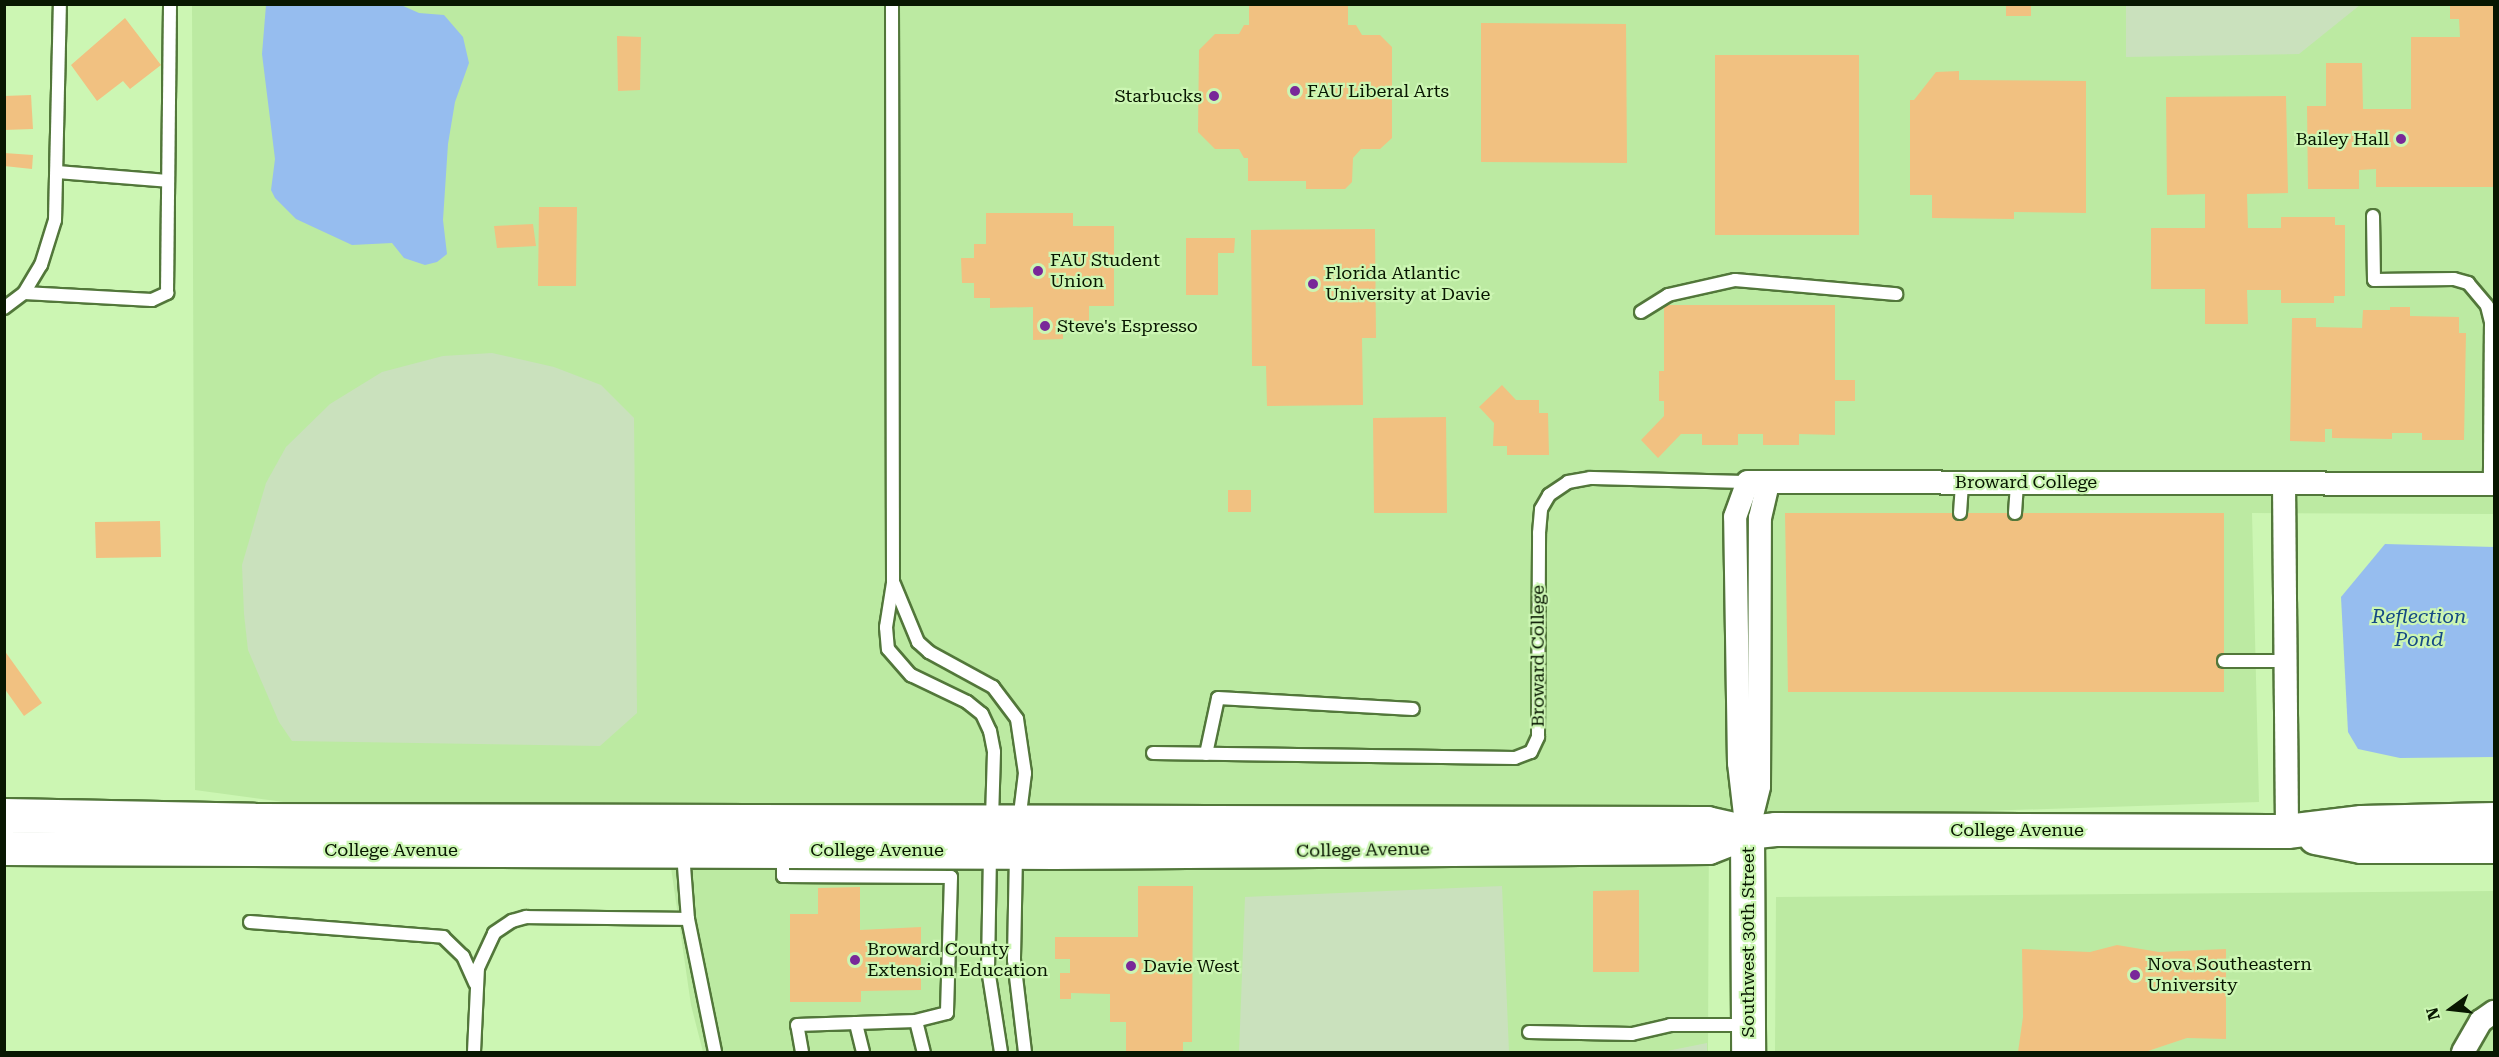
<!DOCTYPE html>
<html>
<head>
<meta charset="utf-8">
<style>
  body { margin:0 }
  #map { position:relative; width:2499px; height:1057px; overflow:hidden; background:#ccf6b3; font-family:"Roboto Serif",serif }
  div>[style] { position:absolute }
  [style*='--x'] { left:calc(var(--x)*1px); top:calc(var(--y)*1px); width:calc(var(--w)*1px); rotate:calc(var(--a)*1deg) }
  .built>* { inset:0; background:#bceaa2 }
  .green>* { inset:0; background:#cae1bd }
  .water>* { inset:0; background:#96bdef }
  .building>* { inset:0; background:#f1c181 }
  .roads { filter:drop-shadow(2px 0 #52773a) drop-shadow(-2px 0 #52773a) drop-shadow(0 2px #52773a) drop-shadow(0 -2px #52773a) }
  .lane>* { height:12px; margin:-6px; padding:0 6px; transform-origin:6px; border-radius:6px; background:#fff }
  .street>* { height:22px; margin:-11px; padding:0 11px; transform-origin:11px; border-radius:11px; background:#fff }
  .secondary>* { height:33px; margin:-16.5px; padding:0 16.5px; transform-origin:16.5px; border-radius:16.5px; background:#fff }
  .dots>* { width:16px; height:16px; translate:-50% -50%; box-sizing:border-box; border:3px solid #ccf6b3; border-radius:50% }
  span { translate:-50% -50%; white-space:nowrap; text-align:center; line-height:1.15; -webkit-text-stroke:4.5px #ccf6b3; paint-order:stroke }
  .poi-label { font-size:18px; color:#081701 }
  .left { translate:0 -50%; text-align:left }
  .right { translate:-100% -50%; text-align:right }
  .street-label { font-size:18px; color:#081701 }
  .water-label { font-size:20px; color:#154a85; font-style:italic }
  .frame { position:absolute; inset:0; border:6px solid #081701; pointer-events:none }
  .north { position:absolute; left:2421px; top:979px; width:60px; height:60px; -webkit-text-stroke:4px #ccf6b3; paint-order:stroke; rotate:255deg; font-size:16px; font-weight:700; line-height:24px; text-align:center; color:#081701 }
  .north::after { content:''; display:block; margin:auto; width:21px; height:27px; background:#081701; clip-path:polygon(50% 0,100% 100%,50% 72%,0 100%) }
</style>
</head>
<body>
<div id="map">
  <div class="built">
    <div style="clip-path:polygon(192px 5px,2494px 5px,2494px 514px,2252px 513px,2259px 802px,1709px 820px,1708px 1052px,703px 1052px,691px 1005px,669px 854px,195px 790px)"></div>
    <div style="clip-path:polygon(2494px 891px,2494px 1052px,1775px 1052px,1776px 897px)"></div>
  </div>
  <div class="green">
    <div style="clip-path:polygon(2126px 5px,2126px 4px,2360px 5px,2299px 54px,2126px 57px)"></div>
    <div style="clip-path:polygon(492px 353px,554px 367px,601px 385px,634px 418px,637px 713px,600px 746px,292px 741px,279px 722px,248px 650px,244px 614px,242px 565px,266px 483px,286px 447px,330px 404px,382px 372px,443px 356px)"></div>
    <div style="clip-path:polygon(1502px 886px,1509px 1052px,1239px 1052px,1245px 897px)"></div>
    <div style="clip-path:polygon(1707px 1043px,1707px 1052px,1662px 1052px)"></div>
  </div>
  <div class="water">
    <div style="clip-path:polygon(266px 5px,401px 5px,419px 13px,444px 15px,463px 37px,469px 63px,455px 102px,448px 144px,443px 220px,447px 254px,437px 262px,425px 265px,404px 258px,392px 243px,352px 245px,296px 219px,275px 198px,271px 190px,275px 159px,262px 54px)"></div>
    <div style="clip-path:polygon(2385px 544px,2494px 547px,2494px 757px,2400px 758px,2358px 749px,2348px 732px,2341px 597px)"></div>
  </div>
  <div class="building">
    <div style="clip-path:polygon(1249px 4px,1348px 4px,1348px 25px,1356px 25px,1362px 35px,1380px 35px,1392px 47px,1392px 138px,1380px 149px,1361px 149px,1353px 158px,1352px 182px,1345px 189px,1306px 189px,1306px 181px,1248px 181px,1248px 158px,1244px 158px,1239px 149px,1215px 149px,1198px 132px,1199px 50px,1215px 34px,1239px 34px,1244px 25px,1249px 25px)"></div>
    <div style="clip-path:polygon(2006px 4px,2031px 4px,2031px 16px,2006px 16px)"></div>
    <div style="clip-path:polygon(2450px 4px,2494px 6px,2494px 187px,2376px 187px,2376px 169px,2359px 170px,2359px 189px,2308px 189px,2307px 106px,2326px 106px,2326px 63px,2362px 63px,2363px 109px,2411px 109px,2411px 37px,2460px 37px,2459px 19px,2450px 19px)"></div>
    <div style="clip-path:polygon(125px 18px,161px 65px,130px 89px,123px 81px,97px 101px,71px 65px)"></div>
    <div style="clip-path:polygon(1481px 23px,1626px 24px,1627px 163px,1481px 162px)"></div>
    <div style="clip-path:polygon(617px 36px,641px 37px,640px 90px,618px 91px)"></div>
    <div style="clip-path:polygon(1715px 55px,1859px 55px,1859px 235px,1715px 235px)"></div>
    <div style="clip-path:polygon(1959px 71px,1959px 80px,2086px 81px,2086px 213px,2014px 212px,2014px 219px,1932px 218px,1932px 195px,1910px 195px,1910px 100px,1914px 100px,1936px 72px)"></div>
    <div style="clip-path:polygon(31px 95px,33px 129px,4px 130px,4px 96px)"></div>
    <div style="clip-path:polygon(2286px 96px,2288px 193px,2247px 194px,2248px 228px,2281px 228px,2281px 217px,2335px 217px,2335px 225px,2345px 225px,2345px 296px,2334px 296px,2334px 303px,2281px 303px,2281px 290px,2247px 290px,2248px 324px,2205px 324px,2205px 289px,2151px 289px,2151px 228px,2205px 228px,2205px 194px,2167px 195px,2166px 97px)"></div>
    <div style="clip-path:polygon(4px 153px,33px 155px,32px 169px,4px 166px)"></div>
    <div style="clip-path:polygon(539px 207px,577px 207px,576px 286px,538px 286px)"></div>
    <div style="clip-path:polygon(986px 213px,1073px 213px,1073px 226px,1114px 226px,1114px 306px,1089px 306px,1089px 329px,1063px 329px,1063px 339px,1033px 340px,1033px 307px,990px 308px,990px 298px,974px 298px,974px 283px,962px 283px,961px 258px,974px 258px,974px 244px,986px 244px)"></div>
    <div style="clip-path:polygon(533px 224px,536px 246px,497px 248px,494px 226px)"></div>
    <div style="clip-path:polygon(1375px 229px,1376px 338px,1362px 338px,1363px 405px,1267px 406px,1266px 366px,1252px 366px,1251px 230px)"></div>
    <div style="clip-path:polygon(1186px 238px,1235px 238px,1234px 253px,1218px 253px,1218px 295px,1186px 295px)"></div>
    <div style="clip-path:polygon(1664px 305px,1835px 305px,1835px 380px,1855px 380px,1855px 401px,1835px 401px,1835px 435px,1799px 434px,1799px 445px,1763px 445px,1763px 434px,1738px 434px,1738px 445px,1702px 445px,1702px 434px,1681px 434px,1658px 458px,1641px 440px,1664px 416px,1664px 401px,1659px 401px,1659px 371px,1664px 371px)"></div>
    <div style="clip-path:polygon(2390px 307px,2410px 307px,2410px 316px,2459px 317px,2459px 333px,2466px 333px,2464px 440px,2422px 440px,2422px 433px,2392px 433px,2392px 439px,2332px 438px,2332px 429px,2325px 429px,2325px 442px,2290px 441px,2292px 318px,2316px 318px,2316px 327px,2362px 328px,2363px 310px,2390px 310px)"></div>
    <div style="clip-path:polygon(1502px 385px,1516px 400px,1539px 400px,1539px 413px,1548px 413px,1549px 455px,1507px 455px,1507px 446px,1493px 446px,1494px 423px,1479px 407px)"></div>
    <div style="clip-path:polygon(1446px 417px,1447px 513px,1374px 513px,1373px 418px)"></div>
    <div style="clip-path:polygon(1228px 490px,1251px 490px,1251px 512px,1228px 512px)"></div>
    <div style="clip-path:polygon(1785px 513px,2224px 513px,2224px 692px,1788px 692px)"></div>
    <div style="clip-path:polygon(160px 521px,161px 557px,96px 558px,95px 522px)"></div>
    <div style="clip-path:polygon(4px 650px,42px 703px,24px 716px,4px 688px)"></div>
    <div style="clip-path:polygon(1138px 886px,1193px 886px,1192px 1042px,1183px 1042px,1183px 1052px,1126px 1052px,1126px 1022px,1110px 1022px,1110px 994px,1071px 993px,1071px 999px,1060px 999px,1060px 973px,1070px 973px,1070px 959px,1055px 959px,1055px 937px,1138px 937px)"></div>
    <div style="clip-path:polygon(860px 887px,860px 930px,921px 927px,921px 990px,861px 991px,861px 1002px,790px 1002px,790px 914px,818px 914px,818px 888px)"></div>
    <div style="clip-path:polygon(1639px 890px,1639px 972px,1593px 972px,1593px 891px)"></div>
    <div style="clip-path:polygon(2117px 945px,2159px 952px,2226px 949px,2226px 1039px,2187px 1038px,2145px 1052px,2018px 1052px,2023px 1017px,2022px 949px,2090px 952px)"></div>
  </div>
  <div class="roads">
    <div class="lane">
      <div style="--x:892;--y:4;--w:579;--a:89.9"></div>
      <div style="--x:893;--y:583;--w:45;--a:99"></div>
      <div style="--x:886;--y:627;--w:22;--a:85"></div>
      <div style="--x:888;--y:649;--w:35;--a:49"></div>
      <div style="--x:911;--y:675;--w:62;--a:25.7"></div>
      <div style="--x:967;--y:702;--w:19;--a:39"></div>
      <div style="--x:982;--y:714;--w:19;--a:65"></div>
      <div style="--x:990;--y:731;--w:21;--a:79"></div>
      <div style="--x:994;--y:752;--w:67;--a:91.7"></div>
      <div style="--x:57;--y:172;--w:111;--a:4.6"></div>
      <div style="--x:2373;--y:216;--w:64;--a:89.1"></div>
      <div style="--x:2374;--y:280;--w:80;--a:-0.7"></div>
      <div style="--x:2454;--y:279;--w:15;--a:16"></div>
      <div style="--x:2468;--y:283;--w:30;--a:50"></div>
      <div style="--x:2487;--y:306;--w:16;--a:76"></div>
      <div style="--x:2491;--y:322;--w:162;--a:90.4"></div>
      <div style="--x:24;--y:293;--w:128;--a:3.1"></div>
      <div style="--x:152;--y:300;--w:17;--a:-25"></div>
      <div style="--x:167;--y:293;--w:289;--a:-89.4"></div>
      <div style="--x:4;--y:308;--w:25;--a:-37"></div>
      <div style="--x:24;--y:293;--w:33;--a:-59"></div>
      <div style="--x:41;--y:265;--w:47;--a:-72.7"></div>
      <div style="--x:55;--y:220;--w:216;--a:-88.7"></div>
      <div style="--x:1641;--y:312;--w:32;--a:-32"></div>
      <div style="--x:1668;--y:295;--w:69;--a:-12.6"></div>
      <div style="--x:1735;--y:280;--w:162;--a:5"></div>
      <div style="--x:1960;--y:513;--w:31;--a:-86"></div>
      <div style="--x:2015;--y:513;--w:31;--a:-86"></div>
      <div style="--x:894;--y:584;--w:63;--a:67.5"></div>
      <div style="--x:918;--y:642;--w:15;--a:42"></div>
      <div style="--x:929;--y:652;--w:73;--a:28.7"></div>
      <div style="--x:993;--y:687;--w:40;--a:53"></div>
      <div style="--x:1017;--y:719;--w:55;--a:81.6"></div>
      <div style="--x:1025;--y:773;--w:49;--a:97"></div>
      <div style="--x:2224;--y:661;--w:62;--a:0"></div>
      <div style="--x:1153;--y:753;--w:362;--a:0.8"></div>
      <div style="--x:1515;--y:758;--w:17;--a:-21"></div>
      <div style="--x:1531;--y:752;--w:17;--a:-65"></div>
      <div style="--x:1538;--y:737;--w:204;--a:-89.7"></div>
      <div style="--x:1539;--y:533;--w:24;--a:-85"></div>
      <div style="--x:1541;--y:509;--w:16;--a:-60"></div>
      <div style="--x:1549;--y:495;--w:23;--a:-34"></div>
      <div style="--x:1568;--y:482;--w:22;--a:-10"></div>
      <div style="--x:1590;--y:478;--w:158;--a:1.5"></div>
      <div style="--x:1206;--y:754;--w:57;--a:-77.9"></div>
      <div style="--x:1218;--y:698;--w:195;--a:3.2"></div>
      <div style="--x:783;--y:851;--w:25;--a:90"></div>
      <div style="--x:783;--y:876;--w:168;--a:0.3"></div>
      <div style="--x:951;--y:877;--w:136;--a:91.7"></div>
      <div style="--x:947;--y:1013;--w:32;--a:166"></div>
      <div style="--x:683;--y:853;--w:66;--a:85.7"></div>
      <div style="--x:688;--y:919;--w:136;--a:78.5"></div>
      <div style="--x:990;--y:854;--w:115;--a:91"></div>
      <div style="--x:988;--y:969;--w:84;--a:81.1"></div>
      <div style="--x:1016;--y:854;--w:106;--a:91.1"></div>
      <div style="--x:1014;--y:960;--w:93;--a:83.2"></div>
      <div style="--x:250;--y:922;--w:194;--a:4.4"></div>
      <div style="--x:443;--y:937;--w:28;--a:44"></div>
      <div style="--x:463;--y:956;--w:30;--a:66"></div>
      <div style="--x:1529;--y:1032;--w:103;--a:1.1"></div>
      <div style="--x:1632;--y:1034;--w:39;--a:-13"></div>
      <div style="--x:1670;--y:1025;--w:77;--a:0"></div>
      <div style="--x:474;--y:1052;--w:84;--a:-87.3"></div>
      <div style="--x:478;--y:968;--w:38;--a:-65"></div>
      <div style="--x:494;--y:933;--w:22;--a:-34"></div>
      <div style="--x:512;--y:921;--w:15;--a:-16"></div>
      <div style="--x:526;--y:917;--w:162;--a:0.7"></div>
      <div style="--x:802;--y:1052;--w:27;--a:-100"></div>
      <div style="--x:797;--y:1025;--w:59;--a:-1.9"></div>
      <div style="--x:863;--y:1052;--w:30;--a:-104"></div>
      <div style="--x:856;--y:1023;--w:60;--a:-1.9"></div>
      <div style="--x:916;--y:1021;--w:32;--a:76"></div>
    </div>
    <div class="street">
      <div style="--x:2284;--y:483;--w:348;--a:89.5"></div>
      <div style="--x:1751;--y:819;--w:34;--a:-76"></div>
      <div style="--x:1759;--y:786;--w:268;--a:-89.8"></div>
      <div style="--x:1760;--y:518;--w:37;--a:-77"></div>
      <div style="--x:1747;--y:832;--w:69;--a:-96.6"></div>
      <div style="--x:1739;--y:763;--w:246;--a:-90.9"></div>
      <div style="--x:1735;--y:517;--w:37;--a:-70"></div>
      <div style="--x:1748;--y:482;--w:746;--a:0.15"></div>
      <div style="--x:2463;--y:1052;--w:36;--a:-60"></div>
      <div style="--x:2481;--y:1021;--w:16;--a:-35"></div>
    </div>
    <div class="secondary">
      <div style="--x:4;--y:815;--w:250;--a:1.1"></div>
      <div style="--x:254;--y:820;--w:1453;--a:0.12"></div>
      <div style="--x:1707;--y:823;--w:41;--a:12.7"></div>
      <div style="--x:1747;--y:832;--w:220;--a:89.7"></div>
      <div style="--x:2315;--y:837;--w:47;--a:11.1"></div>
      <div style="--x:2361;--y:846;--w:133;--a:0"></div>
      <div style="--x:4;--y:848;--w:1050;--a:0.22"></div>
      <div style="--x:1054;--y:852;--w:654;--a:-0.44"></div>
      <div style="--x:1708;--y:847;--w:42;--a:-21"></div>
      <div style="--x:1747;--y:832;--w:28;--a:-6"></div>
      <div style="--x:1775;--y:829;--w:512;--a:0.22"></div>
      <div style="--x:2287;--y:831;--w:75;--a:-6.9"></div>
      <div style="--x:2361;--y:822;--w:133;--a:-1.3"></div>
    </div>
  </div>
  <div class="dots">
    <div style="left:1295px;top:91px;background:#792899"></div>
    <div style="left:1214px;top:96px;background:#792899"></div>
    <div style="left:2401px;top:139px;background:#792899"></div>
    <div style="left:1038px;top:271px;background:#792899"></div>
    <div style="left:1313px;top:284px;background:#792899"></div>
    <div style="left:1045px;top:326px;background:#792899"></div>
    <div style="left:855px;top:960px;background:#792899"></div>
    <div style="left:1131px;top:966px;background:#792899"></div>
    <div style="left:2135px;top:975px;background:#792899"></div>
  </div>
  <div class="poi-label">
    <span class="left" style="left:1307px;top:91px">FAU Liberal Arts</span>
    <span class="right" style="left:1202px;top:96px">Starbucks</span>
    <span class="right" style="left:2389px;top:139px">Bailey Hall</span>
    <span class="left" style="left:1050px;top:271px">FAU Student<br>Union</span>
    <span class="left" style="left:1325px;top:284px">Florida Atlantic<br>University at Davie</span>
    <span class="left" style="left:1057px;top:326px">Steve's Espresso</span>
    <span class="left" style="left:867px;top:960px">Broward County<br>Extension Education</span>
    <span class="left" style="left:2147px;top:975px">Nova Southeastern<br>University</span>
    <span class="left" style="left:1143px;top:966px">Davie West</span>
  </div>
  <div class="street-label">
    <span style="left:2026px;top:482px">Broward College</span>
    <span style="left:1538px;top:656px;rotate:-90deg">Broward College</span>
    <span style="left:2017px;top:830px">College Avenue</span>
    <span style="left:391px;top:850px">College Avenue</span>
    <span style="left:877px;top:850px">College Avenue</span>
    <span style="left:1363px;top:850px;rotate:-1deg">College Avenue</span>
    <span style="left:1748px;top:942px;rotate:-90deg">Southwest 30th Street</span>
  </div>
  <div class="water-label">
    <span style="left:2419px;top:628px">Reflection<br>Pond</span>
  </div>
  <div class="frame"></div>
  <div class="north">N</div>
</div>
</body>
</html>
